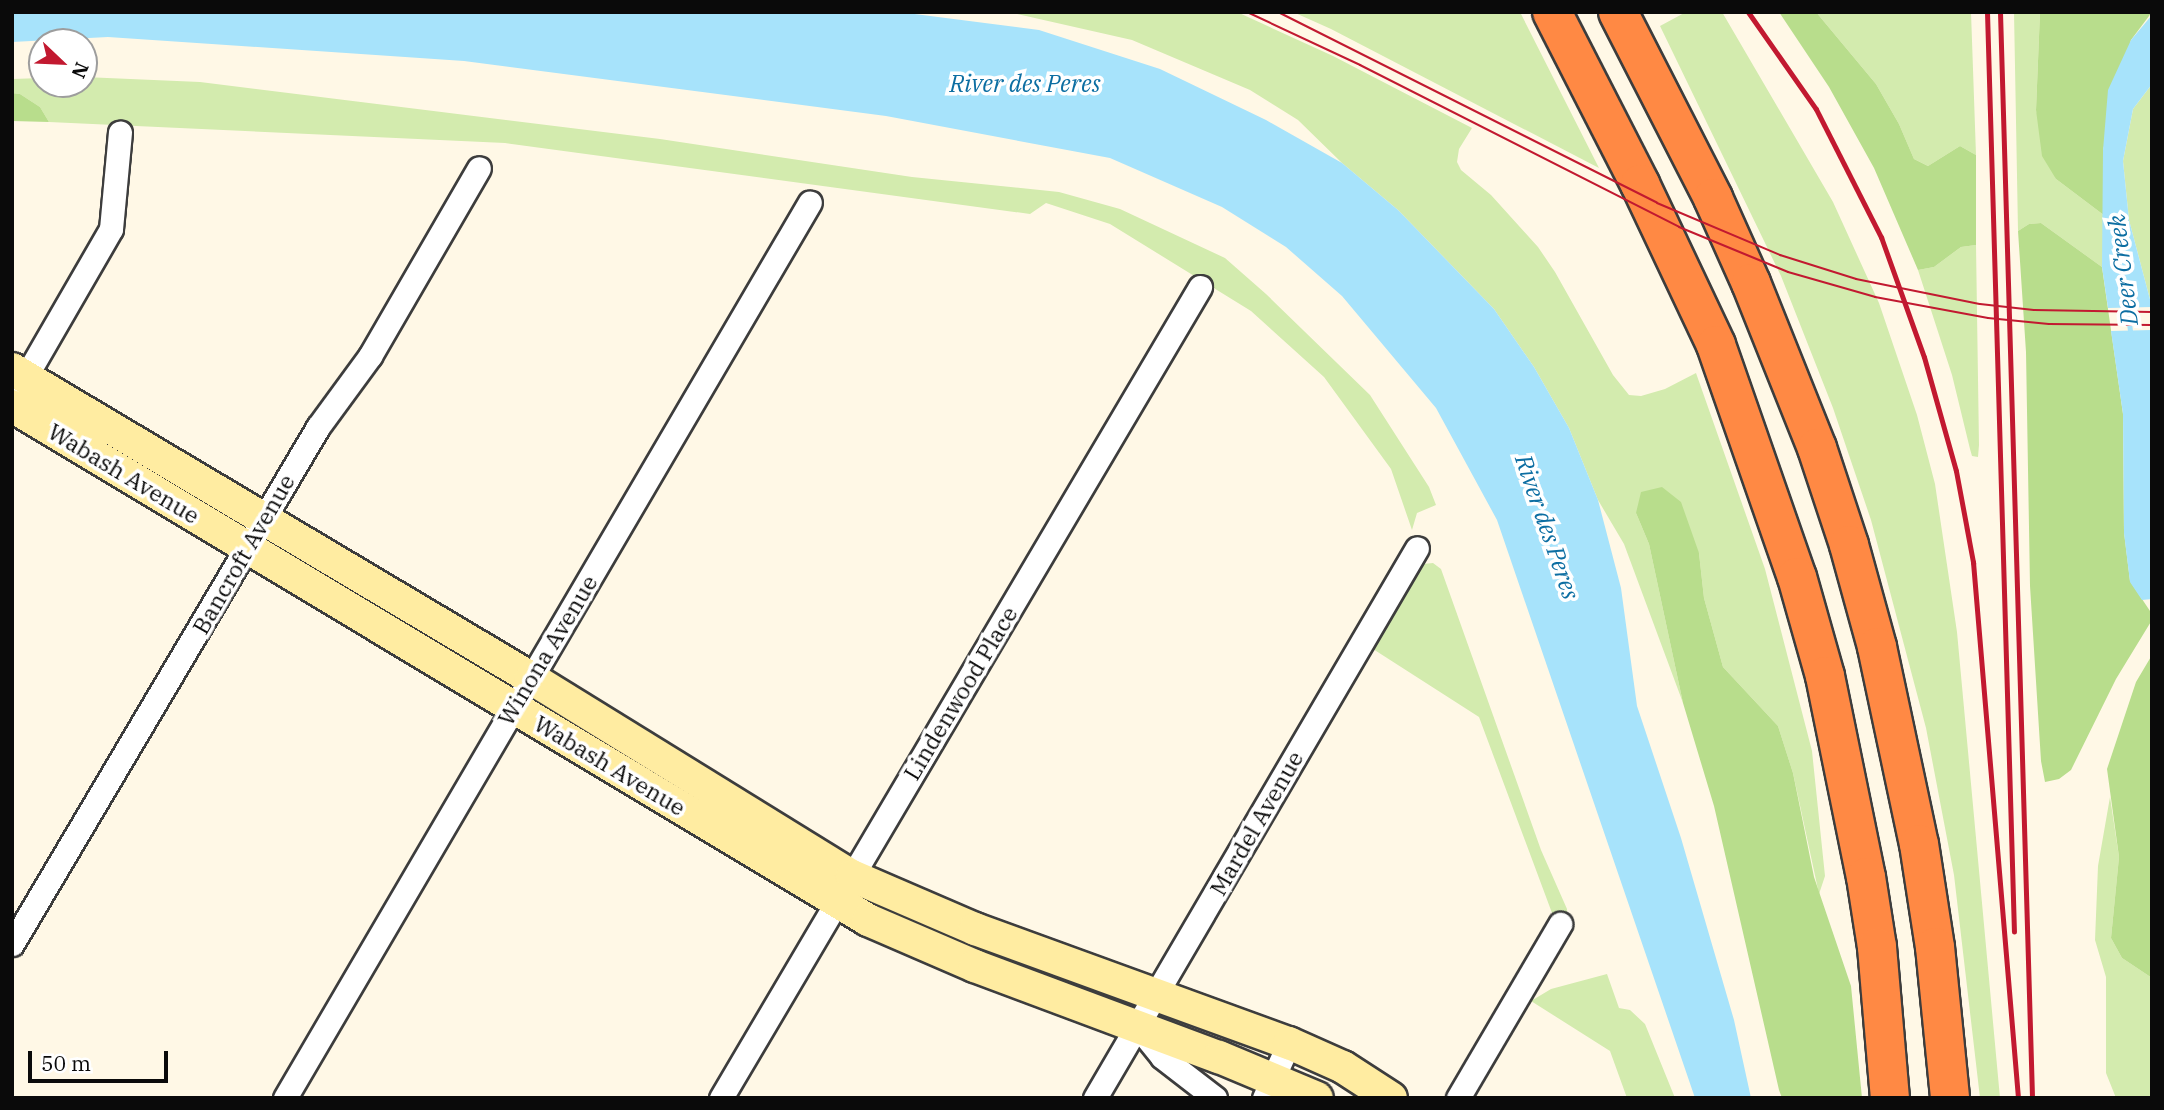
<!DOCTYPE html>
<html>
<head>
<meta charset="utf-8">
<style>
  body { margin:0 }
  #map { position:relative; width:2164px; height:1110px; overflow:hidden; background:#fff8e6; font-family:"IBM Plex Serif",serif }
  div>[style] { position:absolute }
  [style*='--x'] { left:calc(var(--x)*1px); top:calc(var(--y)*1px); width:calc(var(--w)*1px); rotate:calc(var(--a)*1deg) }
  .green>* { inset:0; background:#d3ebae }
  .forest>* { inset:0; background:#b8dd8c }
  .water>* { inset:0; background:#a7e3fb }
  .stream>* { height:5px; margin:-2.5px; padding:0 2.5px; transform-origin:2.5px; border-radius:2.5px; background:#a7e3fb }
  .roads { filter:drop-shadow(2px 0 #3d3d3d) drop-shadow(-2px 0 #3d3d3d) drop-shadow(0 2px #3d3d3d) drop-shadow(0 -2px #3d3d3d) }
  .minor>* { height:23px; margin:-11.5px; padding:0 11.5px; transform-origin:11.5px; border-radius:11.5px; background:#fff }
  .secondary>* { height:32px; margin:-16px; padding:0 16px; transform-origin:16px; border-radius:16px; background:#ffeca1 }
  .motorway>* { height:38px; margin:-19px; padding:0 19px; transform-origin:19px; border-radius:19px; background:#ff8944 }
  .tram>* { height:2px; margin:-1px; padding:0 1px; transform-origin:1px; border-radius:1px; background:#c21930 }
  .rail>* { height:5px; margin:-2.5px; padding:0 2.5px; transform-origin:2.5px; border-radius:2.5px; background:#c21930 }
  span { translate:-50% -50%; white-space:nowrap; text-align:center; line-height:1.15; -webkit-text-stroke:7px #fff; paint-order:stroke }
  .street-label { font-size:23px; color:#0a0a0a }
  .water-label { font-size:24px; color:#0c6ea2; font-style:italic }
  .frame { position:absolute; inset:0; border:14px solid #0a0a0a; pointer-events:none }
  .north { position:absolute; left:28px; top:28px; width:70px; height:70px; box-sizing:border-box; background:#fff; border:2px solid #9d9d9d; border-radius:50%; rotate:113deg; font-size:19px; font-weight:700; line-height:28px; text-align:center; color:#0a0a0a }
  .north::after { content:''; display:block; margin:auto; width:24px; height:32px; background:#c21930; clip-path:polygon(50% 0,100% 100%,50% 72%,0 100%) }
  .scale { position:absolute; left:28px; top:1051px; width:140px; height:32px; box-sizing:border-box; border:4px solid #0a0a0a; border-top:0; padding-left:9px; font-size:21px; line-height:24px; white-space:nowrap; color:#0a0a0a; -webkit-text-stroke:5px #fff; paint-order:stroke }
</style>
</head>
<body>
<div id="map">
  <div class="green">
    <div style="clip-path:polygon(1008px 12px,1237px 12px,1333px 56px,1472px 128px,1459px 149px,1457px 162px,1461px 170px,1491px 195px,1538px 247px,1555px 272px,1613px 375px,1629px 395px,1641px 396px,1665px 389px,1696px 373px,1765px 569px,1812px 751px,1825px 876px,1819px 894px,1793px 773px,1778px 726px,1723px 667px,1704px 598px,1699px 553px,1636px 513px,1649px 544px,1683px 703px,1624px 544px,1598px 500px,1569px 428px,1534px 367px,1494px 309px,1398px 210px,1342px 163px,1298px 120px,1250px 90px,1132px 40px)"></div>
    <div style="clip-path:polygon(1293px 12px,1520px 12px,1599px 168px,1331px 29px)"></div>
    <div style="clip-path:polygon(1686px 12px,1722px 12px,1833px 202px,1879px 303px,1917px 415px,1935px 484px,1957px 632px,2000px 1098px,1980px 1098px,1954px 875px,1926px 728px,1871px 520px,1833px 408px,1781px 276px,1660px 26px)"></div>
    <div style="clip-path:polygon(1816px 12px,1971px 12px,1976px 155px,1960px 146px,1928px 166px,1914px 159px,1899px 124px,1876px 84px)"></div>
    <div style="clip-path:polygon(2014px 12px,2040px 12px,2036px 110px,2056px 179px,2105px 216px,2102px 267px,2041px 223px,2029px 224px,2018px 231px)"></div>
    <div style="clip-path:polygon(84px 77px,200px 82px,660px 139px,912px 177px,1059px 192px,1120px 209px,1225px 258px,1266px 294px,1370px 395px,1429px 487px,1436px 505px,1417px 513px,1412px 530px,1391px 469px,1324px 377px,1251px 311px,1110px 224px,1046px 203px,1030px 214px,505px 143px,49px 122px,40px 107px,20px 94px,12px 93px,12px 79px,42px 78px,42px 84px,84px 84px)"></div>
    <div style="clip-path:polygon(2152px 84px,2152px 307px,2129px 220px,2123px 161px,2133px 109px)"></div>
    <div style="clip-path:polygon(1976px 245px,1979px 445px,1978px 457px,1972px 456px,1970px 449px,1952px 375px,1918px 270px,1934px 267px,1961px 247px)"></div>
    <div style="clip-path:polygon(1433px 563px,1441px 569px,1541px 850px,1567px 909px,1568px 924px,1552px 913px,1479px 717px,1373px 649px,1423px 564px)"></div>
    <div style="clip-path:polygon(2110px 797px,2119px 857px,2111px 938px,2122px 958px,2152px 978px,2152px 1098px,2116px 1098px,2106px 1073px,2106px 977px,2095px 940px,2098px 866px)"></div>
    <div style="clip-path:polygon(1607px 974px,1619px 1008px,1630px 1010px,1645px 1024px,1675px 1098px,1627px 1098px,1610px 1051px,1531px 1001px,1551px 989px)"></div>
  </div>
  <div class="forest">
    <div style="clip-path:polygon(1779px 12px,1816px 12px,1876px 84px,1899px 124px,1914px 159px,1928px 166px,1960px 146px,1976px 155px,1976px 245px,1961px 247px,1934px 267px,1918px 270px,1874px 168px,1829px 87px)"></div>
    <div style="clip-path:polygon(2040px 12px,2152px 12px,2131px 40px,2103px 150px,2105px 216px,2056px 179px,2042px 156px,2036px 110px)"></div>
    <div style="clip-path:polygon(12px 93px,20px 94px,40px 107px,49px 122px,12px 121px)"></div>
    <div style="clip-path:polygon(2041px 223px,2102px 267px,2123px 414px,2124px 532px,2130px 581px,2152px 614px,2152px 620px,2116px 679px,2071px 770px,2059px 779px,2045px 782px,2041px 761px,2030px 586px,2026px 352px,2018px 231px,2029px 224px)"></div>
    <div style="clip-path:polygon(1662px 487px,1681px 502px,1699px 553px,1704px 598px,1723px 667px,1778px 726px,1793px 773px,1814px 877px,1851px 986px,1862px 1098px,1782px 1098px,1779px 1090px,1714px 806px,1683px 703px,1649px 544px,1636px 513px,1641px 492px)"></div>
    <div style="clip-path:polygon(2152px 655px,2152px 978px,2122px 958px,2111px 938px,2119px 857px,2107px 769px,2136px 682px)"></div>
  </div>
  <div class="water">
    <div style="clip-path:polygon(12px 12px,899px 12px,1039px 30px,1160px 69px,1266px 120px,1342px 163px,1398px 210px,1494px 309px,1534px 367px,1569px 428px,1598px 500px,1621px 588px,1637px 706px,1681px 838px,1734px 1020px,1751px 1098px,1695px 1098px,1497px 520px,1436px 408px,1342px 296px,1286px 247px,1222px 207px,1110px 158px,886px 116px,464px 61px,108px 37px,12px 42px)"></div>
    <div style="clip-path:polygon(2152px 15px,2152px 84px,2133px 109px,2123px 161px,2129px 220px,2152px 307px,2108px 308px,2102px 267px,2103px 150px,2108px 90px,2131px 40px)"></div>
    <div style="clip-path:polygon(2152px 330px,2152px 599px,2142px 600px,2130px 582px,2124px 533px,2123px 414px,2111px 331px)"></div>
  </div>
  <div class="stream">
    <div style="--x:2126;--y:302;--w:36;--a:82"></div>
  </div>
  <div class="roads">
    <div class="minor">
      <div style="--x:18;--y:390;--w:186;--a:-60"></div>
      <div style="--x:111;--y:229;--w:97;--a:-84.7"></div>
      <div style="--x:12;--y:944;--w:601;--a:-59.38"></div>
      <div style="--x:318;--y:427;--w:88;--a:-53.8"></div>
      <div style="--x:370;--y:356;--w:217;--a:-59.9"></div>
      <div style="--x:1138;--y:1027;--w:38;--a:51"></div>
      <div style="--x:1162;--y:1057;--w:67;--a:37.7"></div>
      <div style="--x:285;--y:1098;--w:1038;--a:-59.63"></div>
      <div style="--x:721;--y:1098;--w:942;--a:-59.43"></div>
      <div style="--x:1095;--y:1098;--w:637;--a:-59.65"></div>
      <div style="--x:1264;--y:1098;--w:60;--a:-65.6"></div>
      <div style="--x:1458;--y:1098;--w:202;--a:-59.6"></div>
    </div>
    <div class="secondary">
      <div style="--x:12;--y:369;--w:604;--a:30.77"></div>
      <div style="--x:531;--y:678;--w:377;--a:31.7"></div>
      <div style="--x:852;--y:876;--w:134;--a:23.3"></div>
      <div style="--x:975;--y:929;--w:334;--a:20"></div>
      <div style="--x:1289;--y:1043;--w:59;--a:24"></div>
      <div style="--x:1343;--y:1067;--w:57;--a:32.9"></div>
      <div style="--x:12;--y:406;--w:998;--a:30.98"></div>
      <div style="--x:868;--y:920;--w:116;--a:23.3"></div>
      <div style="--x:975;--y:966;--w:260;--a:20.5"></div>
      <div style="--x:1219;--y:1057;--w:106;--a:22.7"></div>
    </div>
    <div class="motorway">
      <div style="--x:1552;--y:12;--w:193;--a:62.9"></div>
      <div style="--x:1640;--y:184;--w:178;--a:64.7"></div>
      <div style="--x:1716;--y:345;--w:246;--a:70.8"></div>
      <div style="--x:1797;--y:577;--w:103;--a:74.2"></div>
      <div style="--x:1825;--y:676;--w:205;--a:78.5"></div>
      <div style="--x:1866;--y:877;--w:71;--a:81.1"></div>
      <div style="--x:1877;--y:947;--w:152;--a:85.1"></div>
      <div style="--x:1618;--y:12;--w:209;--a:62.9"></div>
      <div style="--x:1713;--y:198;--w:93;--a:65.9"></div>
      <div style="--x:1751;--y:283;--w:178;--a:68.2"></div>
      <div style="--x:1817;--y:448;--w:102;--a:71.7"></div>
      <div style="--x:1849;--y:545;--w:106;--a:74.6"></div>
      <div style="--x:1877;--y:647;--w:201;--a:78"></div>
      <div style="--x:1919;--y:844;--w:104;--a:81.2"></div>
      <div style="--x:1935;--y:947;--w:152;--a:84.3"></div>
    </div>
  </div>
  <div class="tram">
    <div style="--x:1247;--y:12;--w:125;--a:25.1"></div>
    <div style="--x:1360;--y:65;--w:358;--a:26.9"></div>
    <div style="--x:1679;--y:227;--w:118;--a:22.4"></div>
    <div style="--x:1788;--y:272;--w:91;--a:16"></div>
    <div style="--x:1875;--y:297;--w:115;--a:10.5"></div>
    <div style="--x:1988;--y:318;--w:61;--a:5.6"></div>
    <div style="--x:2049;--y:324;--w:103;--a:0.6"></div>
    <div style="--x:1278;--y:12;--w:424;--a:26.7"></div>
    <div style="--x:1657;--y:203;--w:134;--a:22.9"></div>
    <div style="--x:1780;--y:255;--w:80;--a:17.5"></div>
    <div style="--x:1856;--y:279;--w:126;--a:11.4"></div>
    <div style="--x:1980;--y:304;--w:54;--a:6.3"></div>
    <div style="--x:2034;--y:310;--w:118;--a:1"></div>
  </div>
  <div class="rail">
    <div style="--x:1748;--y:12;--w:118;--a:55"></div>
    <div style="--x:1816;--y:109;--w:144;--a:63.1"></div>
    <div style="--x:1881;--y:237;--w:127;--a:70.3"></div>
    <div style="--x:1924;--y:357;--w:118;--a:74.3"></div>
    <div style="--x:1956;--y:471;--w:93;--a:79.4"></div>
    <div style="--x:1973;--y:562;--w:538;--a:85.2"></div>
    <div style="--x:1987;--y:12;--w:920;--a:88.32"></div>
    <div style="--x:2000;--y:12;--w:1086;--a:88.31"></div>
  </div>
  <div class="street-label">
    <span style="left:124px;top:473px;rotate:31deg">Wabash Avenue</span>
    <span style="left:243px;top:554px;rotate:-60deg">Bancroft Avenue</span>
    <span style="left:547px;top:650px;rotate:-59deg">Winona Avenue</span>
    <span style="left:960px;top:693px;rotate:-59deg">Lindenwood Place</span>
    <span style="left:610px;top:765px;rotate:31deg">Wabash Avenue</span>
    <span style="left:1256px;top:823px;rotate:-60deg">Mardel Avenue</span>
  </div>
  <div class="water-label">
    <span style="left:1025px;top:84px">River des Peres</span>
    <span style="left:2123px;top:270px;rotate:-97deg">Deer Creek</span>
    <span style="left:1547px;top:527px;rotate:71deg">River des Peres</span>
  </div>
  <div class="frame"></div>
  <div class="north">N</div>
  <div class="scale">50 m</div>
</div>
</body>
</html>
